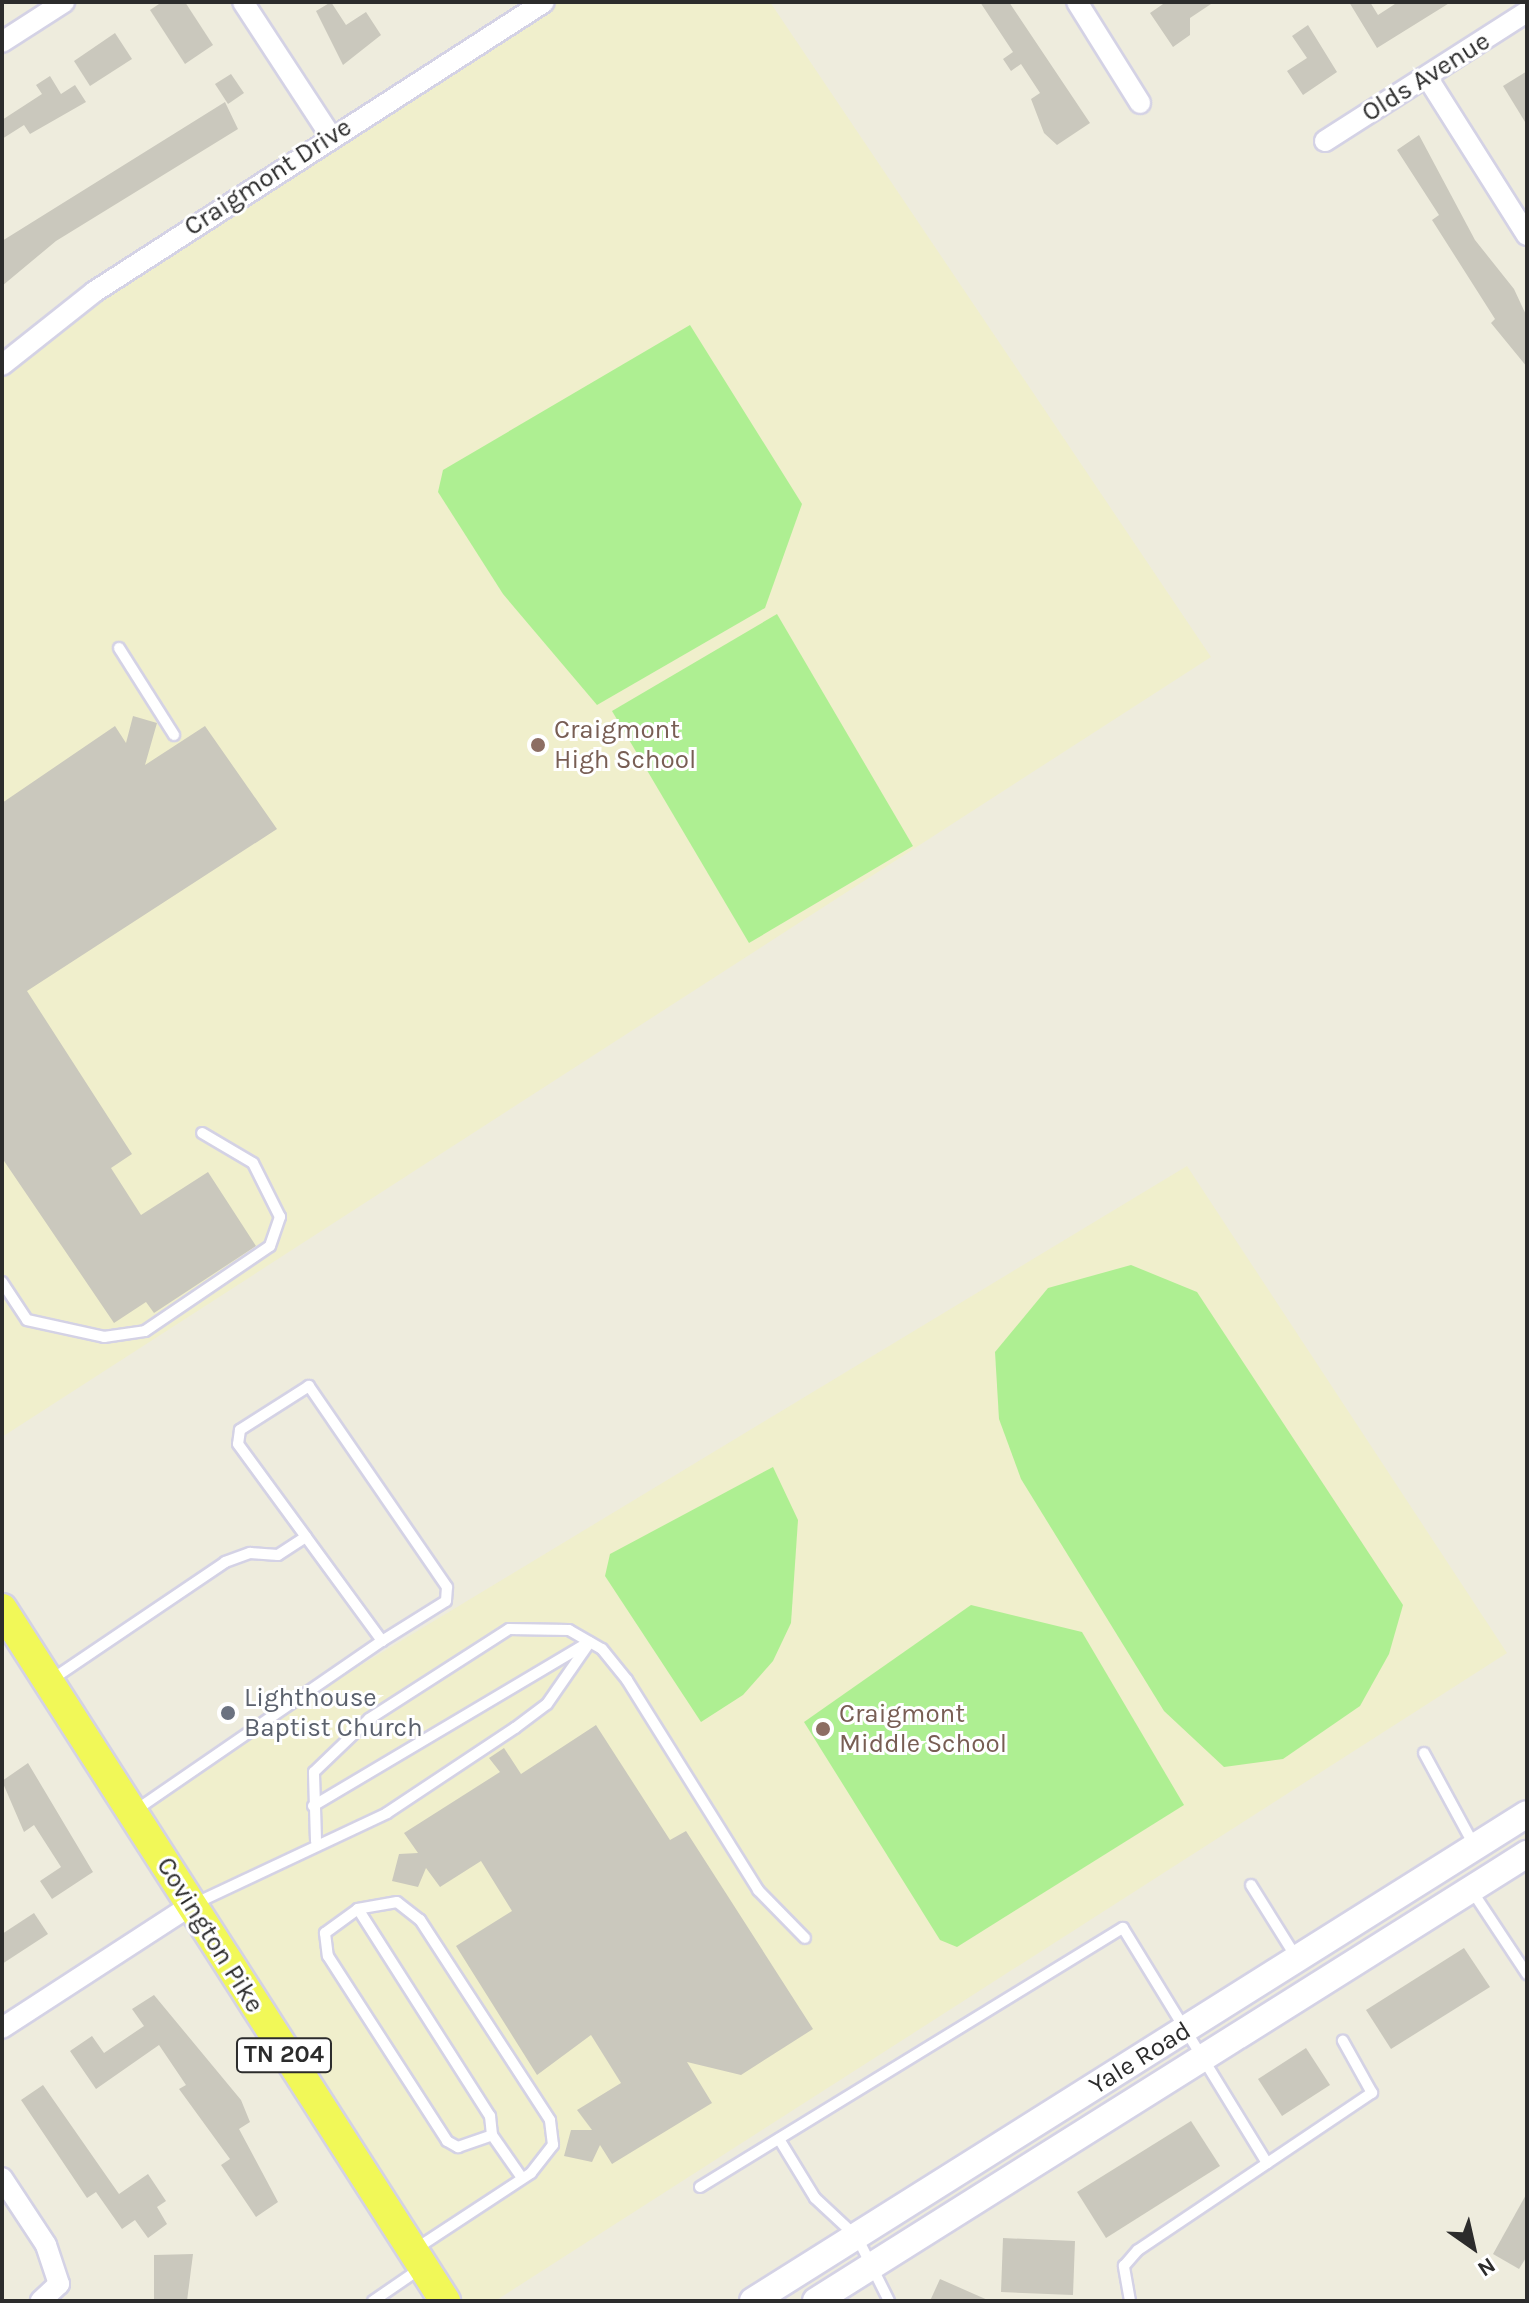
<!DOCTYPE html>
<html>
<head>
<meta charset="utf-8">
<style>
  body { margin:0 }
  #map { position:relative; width:1529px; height:2303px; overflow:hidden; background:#eeecdd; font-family:Karla,sans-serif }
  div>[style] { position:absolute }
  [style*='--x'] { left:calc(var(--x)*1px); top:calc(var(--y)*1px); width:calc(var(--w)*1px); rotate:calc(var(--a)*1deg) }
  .education>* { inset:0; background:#f0efcc }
  .pitch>* { inset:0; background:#aeef92 }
  .building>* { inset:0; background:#cac8bd }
  .roads { filter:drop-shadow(2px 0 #d4d2e5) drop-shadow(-2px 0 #d4d2e5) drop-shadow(0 2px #d4d2e5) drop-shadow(0 -2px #d4d2e5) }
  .lane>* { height:10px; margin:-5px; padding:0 5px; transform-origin:5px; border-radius:5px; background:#fff }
  .street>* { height:20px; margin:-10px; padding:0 10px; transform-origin:10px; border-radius:10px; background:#fff }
  .secondary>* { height:26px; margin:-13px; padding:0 13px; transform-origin:13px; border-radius:13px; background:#fff }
  .primary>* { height:30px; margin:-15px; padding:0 15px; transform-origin:15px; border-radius:15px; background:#f1f858 }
  .dots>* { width:22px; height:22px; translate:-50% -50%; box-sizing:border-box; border:4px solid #fff; border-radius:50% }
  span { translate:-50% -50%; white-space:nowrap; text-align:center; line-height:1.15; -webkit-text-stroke:6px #fff; paint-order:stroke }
  .shield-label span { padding:2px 6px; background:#fff; border:2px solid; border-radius:6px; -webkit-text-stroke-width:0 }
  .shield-label { font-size:24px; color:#2c2c2c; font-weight:700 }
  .street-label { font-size:26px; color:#2c2c2c }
  .education-label { font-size:26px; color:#785e54 }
  .left { translate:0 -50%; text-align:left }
  .worship-label { font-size:26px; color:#5b616d }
  .frame { position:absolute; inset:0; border:4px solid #2c2c2c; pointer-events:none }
  .north { position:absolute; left:1433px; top:2207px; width:80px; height:80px; -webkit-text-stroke:6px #fff; paint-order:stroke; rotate:146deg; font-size:22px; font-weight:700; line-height:32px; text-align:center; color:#2c2c2c }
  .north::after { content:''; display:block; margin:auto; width:28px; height:36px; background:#2c2c2c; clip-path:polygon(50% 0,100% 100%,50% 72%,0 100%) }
</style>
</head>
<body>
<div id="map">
  <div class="education">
    <div style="clip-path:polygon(544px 2px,770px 2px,1211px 657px,2px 1437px,2px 365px)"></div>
    <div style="clip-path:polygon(1187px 1166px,1507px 1653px,495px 2301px,445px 2301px,131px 1804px)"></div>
  </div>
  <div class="pitch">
    <div style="clip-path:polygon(690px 325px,802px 504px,765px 608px,597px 705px,503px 594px,438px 492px,443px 470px)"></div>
    <div style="clip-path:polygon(777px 614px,913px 846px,749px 943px,612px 711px)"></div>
    <div style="clip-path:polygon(1131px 1265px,1197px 1292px,1403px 1605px,1389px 1654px,1360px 1706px,1283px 1759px,1224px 1767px,1164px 1711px,1021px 1479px,999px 1419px,995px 1352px,1048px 1288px)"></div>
    <div style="clip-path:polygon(773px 1467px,798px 1520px,791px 1623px,773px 1661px,743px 1695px,701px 1722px,605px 1576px,610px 1554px)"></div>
    <div style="clip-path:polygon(971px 1605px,1082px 1632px,1184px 1805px,957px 1947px,940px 1940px,804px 1722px)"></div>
  </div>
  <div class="building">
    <div style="clip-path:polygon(162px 2px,185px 2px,213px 45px,185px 64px,150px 10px)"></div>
    <div style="clip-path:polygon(331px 2px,346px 25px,366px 12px,381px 35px,343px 65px,316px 11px)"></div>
    <div style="clip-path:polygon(980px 2px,1009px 2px,1090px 123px,1057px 145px,1044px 133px,1031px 99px,1040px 93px,1021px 64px,1011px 71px,1003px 59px,1013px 52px)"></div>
    <div style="clip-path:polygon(1166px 2px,1214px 2px,1190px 18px,1190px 35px,1173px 47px,1150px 13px)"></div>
    <div style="clip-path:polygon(1349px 2px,1370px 2px,1378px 15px,1398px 2px,1451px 2px,1377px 48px)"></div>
    <div style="clip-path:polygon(1308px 25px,1337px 72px,1303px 95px,1287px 71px,1307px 58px,1292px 36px)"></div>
    <div style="clip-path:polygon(115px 33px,132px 59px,90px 86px,74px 61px)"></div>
    <div style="clip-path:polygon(1527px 71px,1527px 125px,1503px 86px)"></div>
    <div style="clip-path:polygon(231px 74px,244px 93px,228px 104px,215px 84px)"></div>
    <div style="clip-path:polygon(50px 76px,61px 94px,75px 85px,86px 102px,30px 134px,24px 125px,2px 139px,2px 120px,42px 94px,36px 85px)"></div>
    <div style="clip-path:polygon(225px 102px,238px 129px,56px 241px,2px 286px,2px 241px)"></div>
    <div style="clip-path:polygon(1419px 135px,1475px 240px,1514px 289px,1527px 317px,1527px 367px,1491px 323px,1495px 319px,1432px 220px,1439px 215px,1397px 150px)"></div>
    <div style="clip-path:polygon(133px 716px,157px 723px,145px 765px,205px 726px,277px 829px,27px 991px,132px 1154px,111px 1168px,141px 1215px,208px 1172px,256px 1246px,154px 1313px,146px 1302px,114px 1323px,2px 1158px,2px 803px,115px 726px,126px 743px)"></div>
    <div style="clip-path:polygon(596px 1725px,670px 1840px,686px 1831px,813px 2029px,741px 2075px,687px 2062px,712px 2103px,612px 2164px,600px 2145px,592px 2162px,564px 2156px,571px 2130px,592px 2130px,577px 2110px,621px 2083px,591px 2035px,537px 2075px,456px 1946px,512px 1911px,481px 1861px,440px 1887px,426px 1868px,418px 1887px,392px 1881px,399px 1854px,418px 1853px,404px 1833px,500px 1772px,489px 1758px,504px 1748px,521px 1774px)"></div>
    <div style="clip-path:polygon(28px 1763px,93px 1872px,52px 1899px,40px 1881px,61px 1867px,34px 1825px,24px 1832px,2px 1781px)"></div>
    <div style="clip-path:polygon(34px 1913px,48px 1934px,2px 1964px,2px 1934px)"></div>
    <div style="clip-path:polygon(1464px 1948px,1490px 1987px,1391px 2049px,1366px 2010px)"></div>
    <div style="clip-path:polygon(154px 1995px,241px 2100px,250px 2122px,239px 2129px,278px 2202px,256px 2217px,221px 2165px,230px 2159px,179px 2089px,186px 2085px,159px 2045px,96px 2089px,70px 2051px,92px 2036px,104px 2053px,144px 2026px,132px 2009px)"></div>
    <div style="clip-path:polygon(1306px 2048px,1330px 2085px,1282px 2116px,1258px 2079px)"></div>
    <div style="clip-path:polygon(43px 2085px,119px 2194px,148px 2174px,166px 2201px,157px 2207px,167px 2224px,148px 2238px,135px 2220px,122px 2229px,96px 2192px,87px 2198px,21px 2100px)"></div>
    <div style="clip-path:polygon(1191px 2121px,1220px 2166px,1106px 2238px,1077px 2192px)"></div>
    <div style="clip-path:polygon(1527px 2193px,1527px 2256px,1519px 2269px,1493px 2254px)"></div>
    <div style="clip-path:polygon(1003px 2238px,1075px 2241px,1073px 2295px,1001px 2292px)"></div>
    <div style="clip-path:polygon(193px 2254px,187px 2301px,154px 2301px,154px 2255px)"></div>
    <div style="clip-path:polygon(940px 2279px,990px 2301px,930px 2301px)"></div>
  </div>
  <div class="roads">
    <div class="lane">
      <div style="--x:119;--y:648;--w:103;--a:57.7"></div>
      <div style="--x:2;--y:1282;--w:45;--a:56.7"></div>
      <div style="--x:27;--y:1320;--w:79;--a:12.4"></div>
      <div style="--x:104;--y:1337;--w:41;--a:-8.3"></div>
      <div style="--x:145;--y:1331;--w:151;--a:-34.2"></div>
      <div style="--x:270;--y:1246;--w:31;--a:-71"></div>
      <div style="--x:280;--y:1217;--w:60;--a:-116.6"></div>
      <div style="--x:253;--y:1163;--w:59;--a:-149.5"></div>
      <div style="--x:51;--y:1680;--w:210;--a:-34.1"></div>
      <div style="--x:225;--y:1562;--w:27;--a:-20"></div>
      <div style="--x:250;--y:1553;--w:28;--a:4"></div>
      <div style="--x:278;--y:1555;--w:33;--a:-33"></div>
      <div style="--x:306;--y:1537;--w:129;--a:53.8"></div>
      <div style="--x:382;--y:1641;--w:75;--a:-32"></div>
      <div style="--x:446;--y:1601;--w:14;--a:-86"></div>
      <div style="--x:447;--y:1587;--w:244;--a:-124.5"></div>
      <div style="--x:309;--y:1386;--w:82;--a:147.5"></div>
      <div style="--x:240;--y:1430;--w:14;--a:98"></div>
      <div style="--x:238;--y:1444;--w:115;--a:53.8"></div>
      <div style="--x:1424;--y:1753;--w:105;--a:61.5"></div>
      <div style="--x:313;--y:1806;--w:317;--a:-30.7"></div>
      <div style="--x:136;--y:1810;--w:298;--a:-34.5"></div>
      <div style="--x:316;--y:1841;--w:69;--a:-91.7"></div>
      <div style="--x:314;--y:1772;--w:76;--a:-43.9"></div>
      <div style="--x:369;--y:1719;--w:166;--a:-32.7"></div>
      <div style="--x:509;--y:1629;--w:60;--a:1"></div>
      <div style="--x:569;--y:1630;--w:38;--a:30"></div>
      <div style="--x:602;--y:1649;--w:40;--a:51"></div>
      <div style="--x:627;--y:1680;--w:248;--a:58"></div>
      <div style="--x:758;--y:1890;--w:67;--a:45.6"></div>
      <div style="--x:1251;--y:1885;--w:85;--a:58"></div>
      <div style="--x:1472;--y:1891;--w:100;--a:56.5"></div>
      <div style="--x:194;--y:1904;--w:213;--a:-25.2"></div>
      <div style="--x:387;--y:1813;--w:154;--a:-33.6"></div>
      <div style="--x:515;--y:1728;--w:40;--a:-37"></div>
      <div style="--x:547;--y:1704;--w:75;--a:-55.3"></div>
      <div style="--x:358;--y:1909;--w:246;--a:57.5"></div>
      <div style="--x:490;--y:2116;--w:19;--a:84"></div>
      <div style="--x:779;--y:2139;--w:69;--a:58.6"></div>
      <div style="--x:815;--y:2198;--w:57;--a:42.9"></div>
      <div style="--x:857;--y:2237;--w:72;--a:63.4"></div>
      <div style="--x:700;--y:2187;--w:496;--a:-31.5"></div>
      <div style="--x:1123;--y:1928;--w:276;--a:58.5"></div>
      <div style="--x:414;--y:2250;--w:140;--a:-33.3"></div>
      <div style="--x:531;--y:2173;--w:36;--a:-52"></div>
      <div style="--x:553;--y:2145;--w:25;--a:-97"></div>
      <div style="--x:550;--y:2120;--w:239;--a:-123"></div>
      <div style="--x:420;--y:1920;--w:29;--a:-142"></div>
      <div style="--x:397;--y:1902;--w:40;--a:170"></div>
      <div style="--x:358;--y:1909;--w:41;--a:144"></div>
      <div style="--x:325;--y:1933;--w:23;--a:83"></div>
      <div style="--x:328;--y:1956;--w:220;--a:57.2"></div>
      <div style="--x:447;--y:2141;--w:13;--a:29"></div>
      <div style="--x:458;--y:2147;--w:36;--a:-19"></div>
      <div style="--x:492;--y:2135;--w:52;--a:55.1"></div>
      <div style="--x:373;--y:2301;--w:58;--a:-34.5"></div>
      <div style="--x:1130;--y:2301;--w:36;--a:-100"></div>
      <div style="--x:1124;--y:2266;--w:21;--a:-49"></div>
      <div style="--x:1138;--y:2250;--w:282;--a:-33.9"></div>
      <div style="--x:1372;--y:2093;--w:60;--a:-119.1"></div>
    </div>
    <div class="street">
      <div style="--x:243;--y:2;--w:159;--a:56.8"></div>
      <div style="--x:1077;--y:2;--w:119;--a:58"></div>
      <div style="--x:2;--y:42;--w:74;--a:-32.8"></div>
      <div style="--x:1427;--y:77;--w:187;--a:57.7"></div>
      <div style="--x:1325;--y:141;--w:240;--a:-32.6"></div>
      <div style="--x:2;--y:365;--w:117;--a:-38.4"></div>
      <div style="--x:94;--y:292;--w:535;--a:-32.8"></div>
      <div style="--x:2;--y:2028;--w:222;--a:-33"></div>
      <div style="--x:2;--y:2178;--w:80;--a:56.7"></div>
      <div style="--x:46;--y:2245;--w:41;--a:71.6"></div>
      <div style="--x:59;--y:2284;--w:25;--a:137"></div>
    </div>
    <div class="secondary">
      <div style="--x:753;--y:2301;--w:914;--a:-32.18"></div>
      <div style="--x:816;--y:2301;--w:840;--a:-32.16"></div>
    </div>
    <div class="primary">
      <div style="--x:2;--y:1609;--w:822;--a:57.37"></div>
    </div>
  </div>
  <div class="dots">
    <div style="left:538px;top:745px;background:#8d6e63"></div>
    <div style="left:228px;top:1713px;background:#6b7280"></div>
    <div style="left:823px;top:1729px;background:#8d6e63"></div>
  </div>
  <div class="shield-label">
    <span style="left:284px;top:2055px">TN 204</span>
  </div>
  <div class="street-label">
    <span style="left:1426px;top:77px;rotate:-32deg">Olds Avenue</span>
    <span style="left:268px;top:177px;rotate:-33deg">Craigmont Drive</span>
    <span style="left:210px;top:1935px;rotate:58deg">Covington Pike</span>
    <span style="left:1140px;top:2058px;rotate:-32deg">Yale Road</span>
  </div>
  <div class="education-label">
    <span class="left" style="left:554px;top:745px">Craigmont<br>High School</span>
    <span class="left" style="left:839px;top:1729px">Craigmont<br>Middle School</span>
  </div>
  <div class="worship-label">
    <span class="left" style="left:244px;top:1713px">Lighthouse<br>Baptist Church</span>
  </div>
  <div class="frame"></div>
  <div class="north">N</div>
</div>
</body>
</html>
